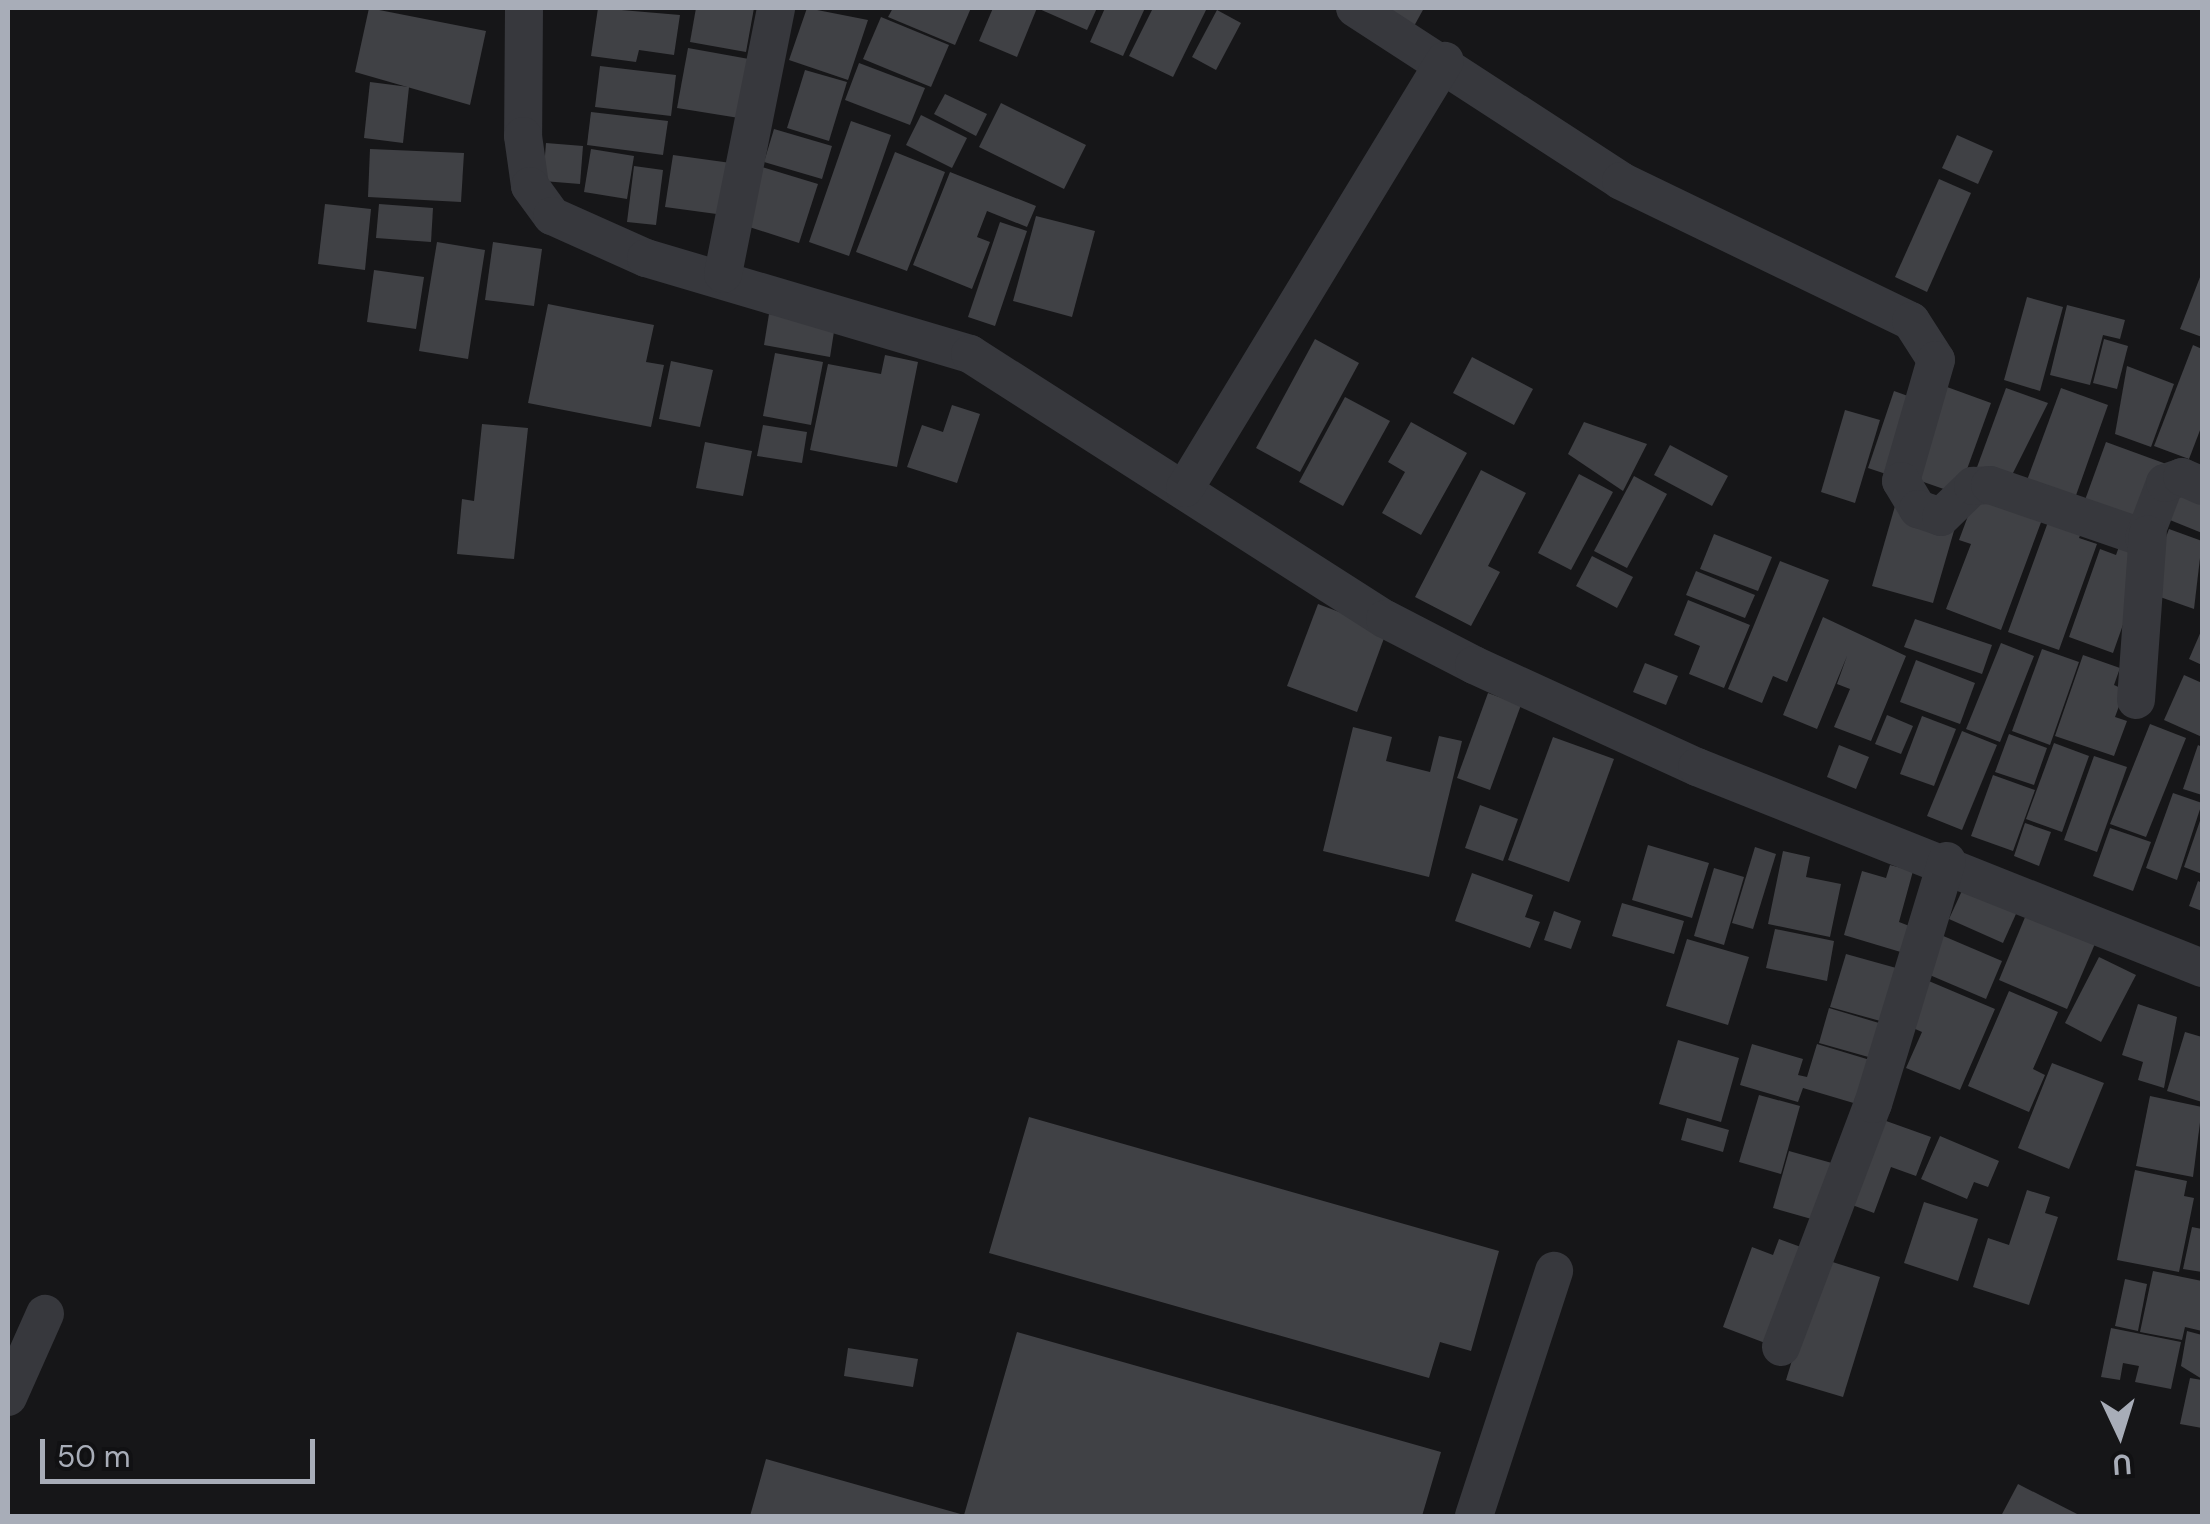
<!DOCTYPE html>
<html>
<head>
<meta charset="utf-8">
<style>
  body { margin:0 }
  #map { position:relative; width:2210px; height:1524px; overflow:hidden; background:#161618; font-family:"DM Sans",sans-serif }
  div>[style] { position:absolute }
  [style*='--x'] { left:calc(var(--x)*1px); top:calc(var(--y)*1px); width:calc(var(--w)*1px); rotate:calc(var(--a)*1deg) }
  .building>* { inset:0; background:#404145 }
  .minor>* { height:38px; margin:-19px; padding:0 19px; transform-origin:19px; border-radius:19px; background:#37383d }
  span { translate:-50% -50%; white-space:nowrap; text-align:center; line-height:1.15; -webkit-text-stroke:9px #111113; paint-order:stroke }
  .frame { position:absolute; inset:0; border:10px solid #a8adb8; pointer-events:none }
  .north { position:absolute; left:2070px; top:1384px; width:100px; height:100px; -webkit-text-stroke:8px #111113; paint-order:stroke; rotate:176deg; font-size:28px; font-weight:700; line-height:40px; text-align:center; color:#a8adb8 }
  .north::after { content:''; display:block; margin:auto; width:35px; height:45px; background:#a8adb8; clip-path:polygon(50% 0,100% 100%,50% 72%,0 100%) }
  .scale { position:absolute; left:40px; top:1439px; width:275px; height:45px; box-sizing:border-box; border:5px solid #a8adb8; border-top:0; padding-left:12px; font-size:30px; line-height:35px; white-space:nowrap; color:#a8adb8; -webkit-text-stroke:8px #111113; paint-order:stroke }
</style>
</head>
<body>
<div id="map">
  <div class="building">
    <div style="clip-path:polygon(369px 8px,486px 31px,470px 105px,355px 72px)"></div>
    <div style="clip-path:polygon(598px 8px,680px 15px,674px 55px,639px 50px,636px 62px,591px 56px)"></div>
    <div style="clip-path:polygon(696px 8px,754px 8px,746px 52px,690px 42px)"></div>
    <div style="clip-path:polygon(807px 8px,868px 20px,848px 80px,789px 60px)"></div>
    <div style="clip-path:polygon(893px 8px,971px 8px,955px 45px,888px 17px)"></div>
    <div style="clip-path:polygon(993px 8px,1037px 8px,1017px 57px,979px 41px)"></div>
    <div style="clip-path:polygon(1037px 8px,1097px 8px,1087px 30px)"></div>
    <div style="clip-path:polygon(1105px 8px,1145px 8px,1123px 56px,1090px 42px)"></div>
    <div style="clip-path:polygon(1153px 8px,1207px 8px,1173px 77px,1129px 56px)"></div>
    <div style="clip-path:polygon(1385px 8px,1424px 8px,1413px 28px)"></div>
    <div style="clip-path:polygon(1217px 10px,1241px 23px,1216px 70px,1192px 57px)"></div>
    <div style="clip-path:polygon(881px 17px,949px 45px,931px 87px,863px 59px)"></div>
    <div style="clip-path:polygon(688px 48px,749px 59px,739px 118px,677px 108px)"></div>
    <div style="clip-path:polygon(859px 63px,925px 88px,910px 125px,845px 100px)"></div>
    <div style="clip-path:polygon(600px 66px,676px 75px,671px 116px,595px 107px)"></div>
    <div style="clip-path:polygon(805px 70px,847px 82px,829px 141px,787px 128px)"></div>
    <div style="clip-path:polygon(370px 82px,409px 87px,403px 143px,364px 138px)"></div>
    <div style="clip-path:polygon(945px 94px,987px 114px,976px 136px,934px 114px)"></div>
    <div style="clip-path:polygon(1001px 103px,1086px 145px,1064px 189px,979px 147px)"></div>
    <div style="clip-path:polygon(591px 112px,668px 121px,663px 155px,587px 145px)"></div>
    <div style="clip-path:polygon(921px 115px,967px 138px,952px 168px,906px 145px)"></div>
    <div style="clip-path:polygon(851px 121px,891px 135px,849px 256px,809px 242px)"></div>
    <div style="clip-path:polygon(774px 129px,832px 146px,822px 179px,764px 162px)"></div>
    <div style="clip-path:polygon(1957px 135px,1993px 151px,1978px 184px,1942px 168px)"></div>
    <div style="clip-path:polygon(546px 143px,583px 146px,580px 184px,543px 181px)"></div>
    <div style="clip-path:polygon(370px 149px,464px 153px,461px 202px,368px 197px)"></div>
    <div style="clip-path:polygon(591px 149px,634px 156px,627px 199px,584px 192px)"></div>
    <div style="clip-path:polygon(895px 152px,945px 172px,907px 271px,856px 252px)"></div>
    <div style="clip-path:polygon(673px 155px,731px 163px,724px 215px,665px 207px)"></div>
    <div style="clip-path:polygon(634px 166px,663px 170px,656px 225px,627px 222px)"></div>
    <div style="clip-path:polygon(762px 167px,818px 184px,799px 243px,743px 225px)"></div>
    <div style="clip-path:polygon(950px 172px,1036px 206px,1027px 227px,987px 211px,977px 237px,990px 242px,972px 289px,913px 265px)"></div>
    <div style="clip-path:polygon(1939px 179px,1971px 193px,1927px 292px,1895px 277px)"></div>
    <div style="clip-path:polygon(325px 204px,371px 209px,365px 270px,318px 264px)"></div>
    <div style="clip-path:polygon(379px 204px,433px 208px,431px 242px,376px 238px)"></div>
    <div style="clip-path:polygon(1036px 216px,1095px 231px,1072px 317px,1013px 301px)"></div>
    <div style="clip-path:polygon(1000px 222px,1027px 231px,995px 326px,968px 317px)"></div>
    <div style="clip-path:polygon(437px 242px,485px 250px,468px 359px,419px 351px)"></div>
    <div style="clip-path:polygon(493px 242px,542px 249px,534px 306px,485px 300px)"></div>
    <div style="clip-path:polygon(374px 270px,424px 277px,416px 329px,367px 322px)"></div>
    <div style="clip-path:polygon(2202px 272px,2202px 337px,2180px 329px)"></div>
    <div style="clip-path:polygon(2027px 297px,2063px 307px,2040px 391px,2004px 380px)"></div>
    <div style="clip-path:polygon(548px 304px,654px 325px,646px 362px,664px 365px,651px 427px,528px 403px)"></div>
    <div style="clip-path:polygon(2067px 305px,2125px 320px,2120px 339px,2103px 335px,2090px 385px,2050px 375px)"></div>
    <div style="clip-path:polygon(769px 314px,835px 325px,830px 357px,764px 345px)"></div>
    <div style="clip-path:polygon(1315px 339px,1359px 363px,1300px 472px,1256px 448px)"></div>
    <div style="clip-path:polygon(2104px 339px,2128px 346px,2117px 389px,2093px 383px)"></div>
    <div style="clip-path:polygon(2193px 345px,2202px 349px,2202px 425px,2189px 459px,2154px 446px)"></div>
    <div style="clip-path:polygon(775px 353px,823px 362px,811px 425px,763px 416px)"></div>
    <div style="clip-path:polygon(885px 355px,918px 362px,897px 467px,810px 450px,828px 364px,881px 374px)"></div>
    <div style="clip-path:polygon(1472px 357px,1533px 389px,1514px 425px,1453px 393px)"></div>
    <div style="clip-path:polygon(671px 361px,713px 370px,700px 427px,659px 419px)"></div>
    <div style="clip-path:polygon(2127px 366px,2174px 384px,2151px 447px,2115px 434px)"></div>
    <div style="clip-path:polygon(1947px 387px,1991px 403px,1958px 494px,1915px 479px)"></div>
    <div style="clip-path:polygon(2006px 388px,2048px 403px,2009px 481px,1976px 470px)"></div>
    <div style="clip-path:polygon(2061px 388px,2108px 405px,2074px 501px,2026px 483px)"></div>
    <div style="clip-path:polygon(1894px 391px,1922px 401px,1895px 477px,1868px 468px)"></div>
    <div style="clip-path:polygon(1345px 397px,1390px 421px,1343px 506px,1299px 482px)"></div>
    <div style="clip-path:polygon(952px 405px,980px 414px,957px 483px,907px 467px,922px 425px,943px 432px)"></div>
    <div style="clip-path:polygon(1845px 410px,1880px 420px,1855px 503px,1821px 492px)"></div>
    <div style="clip-path:polygon(1411px 422px,1467px 453px,1421px 535px,1382px 513px,1405px 472px,1388px 462px)"></div>
    <div style="clip-path:polygon(1584px 422px,1647px 444px,1623px 491px,1568px 454px)"></div>
    <div style="clip-path:polygon(482px 424px,528px 428px,514px 559px,457px 554px,462px 499px,474px 501px)"></div>
    <div style="clip-path:polygon(763px 425px,807px 432px,802px 463px,757px 456px)"></div>
    <div style="clip-path:polygon(705px 442px,752px 451px,743px 496px,696px 488px)"></div>
    <div style="clip-path:polygon(2106px 442px,2169px 465px,2145px 531px,2085px 500px)"></div>
    <div style="clip-path:polygon(1670px 445px,1728px 476px,1712px 506px,1654px 475px)"></div>
    <div style="clip-path:polygon(1481px 470px,1526px 493px,1488px 566px,1500px 572px,1471px 626px,1415px 597px)"></div>
    <div style="clip-path:polygon(1579px 474px,1613px 492px,1571px 570px,1538px 553px)"></div>
    <div style="clip-path:polygon(1634px 476px,1667px 494px,1627px 568px,1594px 551px)"></div>
    <div style="clip-path:polygon(2176px 489px,2202px 499px,2202px 533px,2165px 518px)"></div>
    <div style="clip-path:polygon(1977px 492px,2043px 517px,2001px 630px,1946px 609px,1971px 544px,1959px 540px)"></div>
    <div style="clip-path:polygon(1895px 506px,1956px 524px,1933px 603px,1872px 586px)"></div>
    <div style="clip-path:polygon(2052px 511px,2085px 523px,2079px 538px,2097px 544px,2059px 650px,2008px 632px)"></div>
    <div style="clip-path:polygon(2169px 529px,2202px 541px,2194px 609px,2146px 592px)"></div>
    <div style="clip-path:polygon(1714px 534px,1772px 557px,1758px 591px,1700px 569px)"></div>
    <div style="clip-path:polygon(2121px 541px,2149px 551px,2113px 653px,2069px 637px,2100px 549px,2116px 555px)"></div>
    <div style="clip-path:polygon(1592px 556px,1633px 577px,1617px 608px,1576px 586px)"></div>
    <div style="clip-path:polygon(1780px 561px,1829px 580px,1787px 682px,1773px 676px,1762px 703px,1728px 689px)"></div>
    <div style="clip-path:polygon(1696px 571px,1755px 595px,1745px 618px,1686px 595px)"></div>
    <div style="clip-path:polygon(1688px 600px,1750px 625px,1724px 688px,1689px 674px,1700px 646px,1674px 635px)"></div>
    <div style="clip-path:polygon(1318px 604px,1387px 630px,1357px 712px,1287px 686px)"></div>
    <div style="clip-path:polygon(1823px 617px,1906px 656px,1871px 741px,1834px 727px,1850px 689px,1837px 684px,1847px 656px,1817px 729px,1783px 715px)"></div>
    <div style="clip-path:polygon(1915px 619px,1992px 645px,1982px 674px,1904px 647px)"></div>
    <div style="clip-path:polygon(2202px 629px,2202px 665px,2189px 659px)"></div>
    <div style="clip-path:polygon(2001px 643px,2034px 656px,2000px 742px,1966px 729px)"></div>
    <div style="clip-path:polygon(2042px 649px,2079px 662px,2050px 745px,2012px 731px)"></div>
    <div style="clip-path:polygon(2083px 655px,2120px 668px,2114px 685px,2125px 690px,2115px 717px,2127px 721px,2114px 756px,2055px 736px)"></div>
    <div style="clip-path:polygon(1916px 660px,1975px 683px,1960px 724px,1900px 702px)"></div>
    <div style="clip-path:polygon(1645px 663px,1678px 676px,1666px 705px,1633px 692px)"></div>
    <div style="clip-path:polygon(2184px 675px,2202px 683px,2202px 737px,2164px 720px)"></div>
    <div style="clip-path:polygon(1488px 693px,1521px 705px,1490px 790px,1457px 778px)"></div>
    <div style="clip-path:polygon(1887px 715px,1913px 726px,1901px 754px,1875px 744px)"></div>
    <div style="clip-path:polygon(1922px 716px,1956px 729px,1934px 786px,1900px 774px)"></div>
    <div style="clip-path:polygon(2150px 724px,2186px 738px,2146px 837px,2110px 824px)"></div>
    <div style="clip-path:polygon(1353px 727px,1392px 737px,1386px 761px,1430px 772px,1439px 736px,1462px 741px,1429px 877px,1323px 851px)"></div>
    <div style="clip-path:polygon(1962px 731px,1997px 745px,1962px 830px,1927px 816px)"></div>
    <div style="clip-path:polygon(2009px 734px,2047px 748px,2034px 785px,1995px 772px)"></div>
    <div style="clip-path:polygon(1553px 737px,1614px 759px,1569px 882px,1508px 860px)"></div>
    <div style="clip-path:polygon(2054px 743px,2089px 756px,2062px 832px,2026px 819px)"></div>
    <div style="clip-path:polygon(1839px 745px,1869px 757px,1856px 789px,1827px 777px)"></div>
    <div style="clip-path:polygon(2198px 745px,2202px 747px,2202px 795px,2183px 789px)"></div>
    <div style="clip-path:polygon(2094px 756px,2127px 767px,2097px 852px,2064px 840px)"></div>
    <div style="clip-path:polygon(1993px 775px,2035px 790px,2013px 851px,1971px 836px)"></div>
    <div style="clip-path:polygon(2173px 793px,2202px 803px,2177px 880px,2146px 868px)"></div>
    <div style="clip-path:polygon(1480px 805px,1518px 819px,1503px 861px,1465px 848px)"></div>
    <div style="clip-path:polygon(2202px 815px,2202px 874px,2184px 867px)"></div>
    <div style="clip-path:polygon(2025px 823px,2051px 832px,2039px 866px,2014px 856px)"></div>
    <div style="clip-path:polygon(2110px 828px,2151px 842px,2133px 891px,2093px 876px)"></div>
    <div style="clip-path:polygon(1648px 845px,1709px 863px,1692px 918px,1632px 900px)"></div>
    <div style="clip-path:polygon(1755px 847px,1776px 854px,1753px 929px,1732px 923px)"></div>
    <div style="clip-path:polygon(1783px 851px,1810px 857px,1806px 877px,1841px 884px,1830px 937px,1768px 924px)"></div>
    <div style="clip-path:polygon(1890px 865px,1913px 871px,1899px 922px,1912px 927px,1904px 953px,1844px 935px,1862px 871px,1886px 878px)"></div>
    <div style="clip-path:polygon(1714px 868px,1744px 877px,1724px 945px,1694px 936px)"></div>
    <div style="clip-path:polygon(1472px 873px,1533px 895px,1525px 917px,1540px 922px,1530px 948px,1455px 921px)"></div>
    <div style="clip-path:polygon(2198px 881px,2202px 883px,2202px 911px,2189px 906px)"></div>
    <div style="clip-path:polygon(1966px 882px,2020px 905px,2003px 943px,1949px 919px)"></div>
    <div style="clip-path:polygon(1622px 903px,1684px 921px,1674px 954px,1612px 936px)"></div>
    <div style="clip-path:polygon(2028px 910px,2097px 939px,2067px 1009px,1999px 980px)"></div>
    <div style="clip-path:polygon(1554px 911px,1581px 921px,1571px 949px,1544px 940px)"></div>
    <div style="clip-path:polygon(1775px 929px,1834px 941px,1827px 981px,1766px 968px)"></div>
    <div style="clip-path:polygon(1941px 935px,2002px 961px,1986px 999px,1925px 973px)"></div>
    <div style="clip-path:polygon(1687px 939px,1749px 957px,1728px 1025px,1666px 1006px)"></div>
    <div style="clip-path:polygon(1846px 954px,1907px 971px,1891px 1024px,1830px 1007px)"></div>
    <div style="clip-path:polygon(2099px 957px,2136px 975px,2101px 1042px,2065px 1023px)"></div>
    <div style="clip-path:polygon(1924px 979px,1995px 1009px,1960px 1090px,1906px 1068px,1922px 1032px,1904px 1024px)"></div>
    <div style="clip-path:polygon(2009px 991px,2058px 1012px,2033px 1069px,2045px 1075px,2029px 1112px,1968px 1086px)"></div>
    <div style="clip-path:polygon(2138px 1004px,2177px 1017px,2164px 1088px,2138px 1080px,2143px 1062px,2122px 1055px)"></div>
    <div style="clip-path:polygon(1829px 1008px,1889px 1026px,1879px 1060px,1819px 1043px)"></div>
    <div style="clip-path:polygon(2185px 1032px,2202px 1037px,2202px 1102px,2167px 1091px)"></div>
    <div style="clip-path:polygon(1678px 1040px,1739px 1058px,1721px 1122px,1659px 1104px)"></div>
    <div style="clip-path:polygon(1752px 1044px,1803px 1059px,1798px 1075px,1807px 1077px,1817px 1044px,1880px 1063px,1867px 1107px,1803px 1088px,1798px 1102px,1740px 1085px)"></div>
    <div style="clip-path:polygon(2052px 1063px,2104px 1083px,2069px 1169px,2018px 1148px)"></div>
    <div style="clip-path:polygon(1759px 1095px,1800px 1106px,1781px 1174px,1739px 1162px)"></div>
    <div style="clip-path:polygon(2150px 1096px,2202px 1107px,2193px 1177px,2136px 1166px)"></div>
    <div style="clip-path:polygon(1029px 1117px,1499px 1251px,1471px 1351px,1440px 1342px,1429px 1378px,989px 1253px)"></div>
    <div style="clip-path:polygon(1875px 1117px,1931px 1137px,1916px 1176px,1891px 1167px,1874px 1213px,1844px 1202px)"></div>
    <div style="clip-path:polygon(1687px 1118px,1729px 1130px,1723px 1152px,1681px 1140px)"></div>
    <div style="clip-path:polygon(1940px 1136px,1999px 1161px,1988px 1187px,1974px 1182px,1967px 1199px,1921px 1179px)"></div>
    <div style="clip-path:polygon(1789px 1151px,1839px 1165px,1822px 1222px,1773px 1208px)"></div>
    <div style="clip-path:polygon(2135px 1170px,2187px 1181px,2184px 1196px,2194px 1198px,2179px 1272px,2117px 1260px)"></div>
    <div style="clip-path:polygon(2027px 1190px,2050px 1197px,2045px 1213px,2058px 1217px,2029px 1305px,1973px 1287px,1988px 1238px,2009px 1245px)"></div>
    <div style="clip-path:polygon(1924px 1202px,1978px 1219px,1958px 1281px,1904px 1263px)"></div>
    <div style="clip-path:polygon(2192px 1227px,2202px 1229px,2202px 1272px,2183px 1269px)"></div>
    <div style="clip-path:polygon(1779px 1239px,1809px 1250px,1773px 1346px,1723px 1327px,1752px 1247px,1773px 1255px)"></div>
    <div style="clip-path:polygon(1823px 1259px,1880px 1277px,1843px 1397px,1786px 1380px)"></div>
    <div style="clip-path:polygon(2153px 1271px,2202px 1281px,2202px 1331px,2185px 1327px,2182px 1340px,2140px 1332px)"></div>
    <div style="clip-path:polygon(2125px 1279px,2147px 1284px,2138px 1331px,2115px 1326px)"></div>
    <div style="clip-path:polygon(2111px 1328px,2181px 1342px,2171px 1389px,2135px 1382px,2139px 1366px,2123px 1363px,2120px 1380px,2101px 1377px)"></div>
    <div style="clip-path:polygon(2187px 1331px,2202px 1335px,2202px 1379px,2181px 1366px)"></div>
    <div style="clip-path:polygon(1017px 1332px,1441px 1452px,1422px 1516px,750px 1516px,766px 1459px,964px 1515px)"></div>
    <div style="clip-path:polygon(848px 1348px,918px 1359px,913px 1387px,844px 1376px)"></div>
    <div style="clip-path:polygon(2190px 1378px,2202px 1380px,2202px 1428px,2180px 1424px)"></div>
    <div style="clip-path:polygon(2018px 1484px,2081px 1516px,2001px 1516px)"></div>
  </div>
  <div class="minor">
    <div style="--x:524;--y:8;--w:128;--a:90.4"></div>
    <div style="--x:523;--y:136;--w:50;--a:82"></div>
    <div style="--x:530;--y:186;--w:37;--a:54"></div>
    <div style="--x:552;--y:216;--w:103;--a:24.1"></div>
    <div style="--x:646;--y:258;--w:338;--a:16.5"></div>
    <div style="--x:970;--y:354;--w:492;--a:32.6"></div>
    <div style="--x:1385;--y:619;--w:100;--a:27.3"></div>
    <div style="--x:1474;--y:665;--w:245;--a:24.6"></div>
    <div style="--x:1697;--y:767;--w:544;--a:21.7"></div>
    <div style="--x:1355;--y:8;--w:317;--a:33"></div>
    <div style="--x:1621;--y:181;--w:322;--a:25.8"></div>
    <div style="--x:1911;--y:321;--w:46;--a:57.3"></div>
    <div style="--x:1936;--y:360;--w:126;--a:106.1"></div>
    <div style="--x:1901;--y:481;--w:33;--a:59"></div>
    <div style="--x:1918;--y:509;--w:24;--a:19"></div>
    <div style="--x:1941;--y:517;--w:45;--a:-44.1"></div>
    <div style="--x:1973;--y:486;--w:17;--a:-3"></div>
    <div style="--x:1990;--y:485;--w:163;--a:19"></div>
    <div style="--x:2144;--y:538;--w:59;--a:-69.1"></div>
    <div style="--x:2165;--y:483;--w:18;--a:-19"></div>
    <div style="--x:2182;--y:477;--w:22;--a:24"></div>
    <div style="--x:723;--y:274;--w:271;--a:-78.7"></div>
    <div style="--x:1185;--y:488;--w:500;--a:-58.7"></div>
    <div style="--x:2136;--y:700;--w:166;--a:-85.9"></div>
    <div style="--x:1781;--y:1347;--w:260;--a:-69.3"></div>
    <div style="--x:1873;--y:1104;--w:254;--a:-73.1"></div>
    <div style="--x:8;--y:1397;--w:91;--a:-66"></div>
    <div style="--x:1474;--y:1516;--w:258;--a:-71.9"></div>
  </div>
  <div class="frame"></div>
  <div class="north">U</div>
  <div class="scale">50 m</div>
</div>
</body>
</html>
